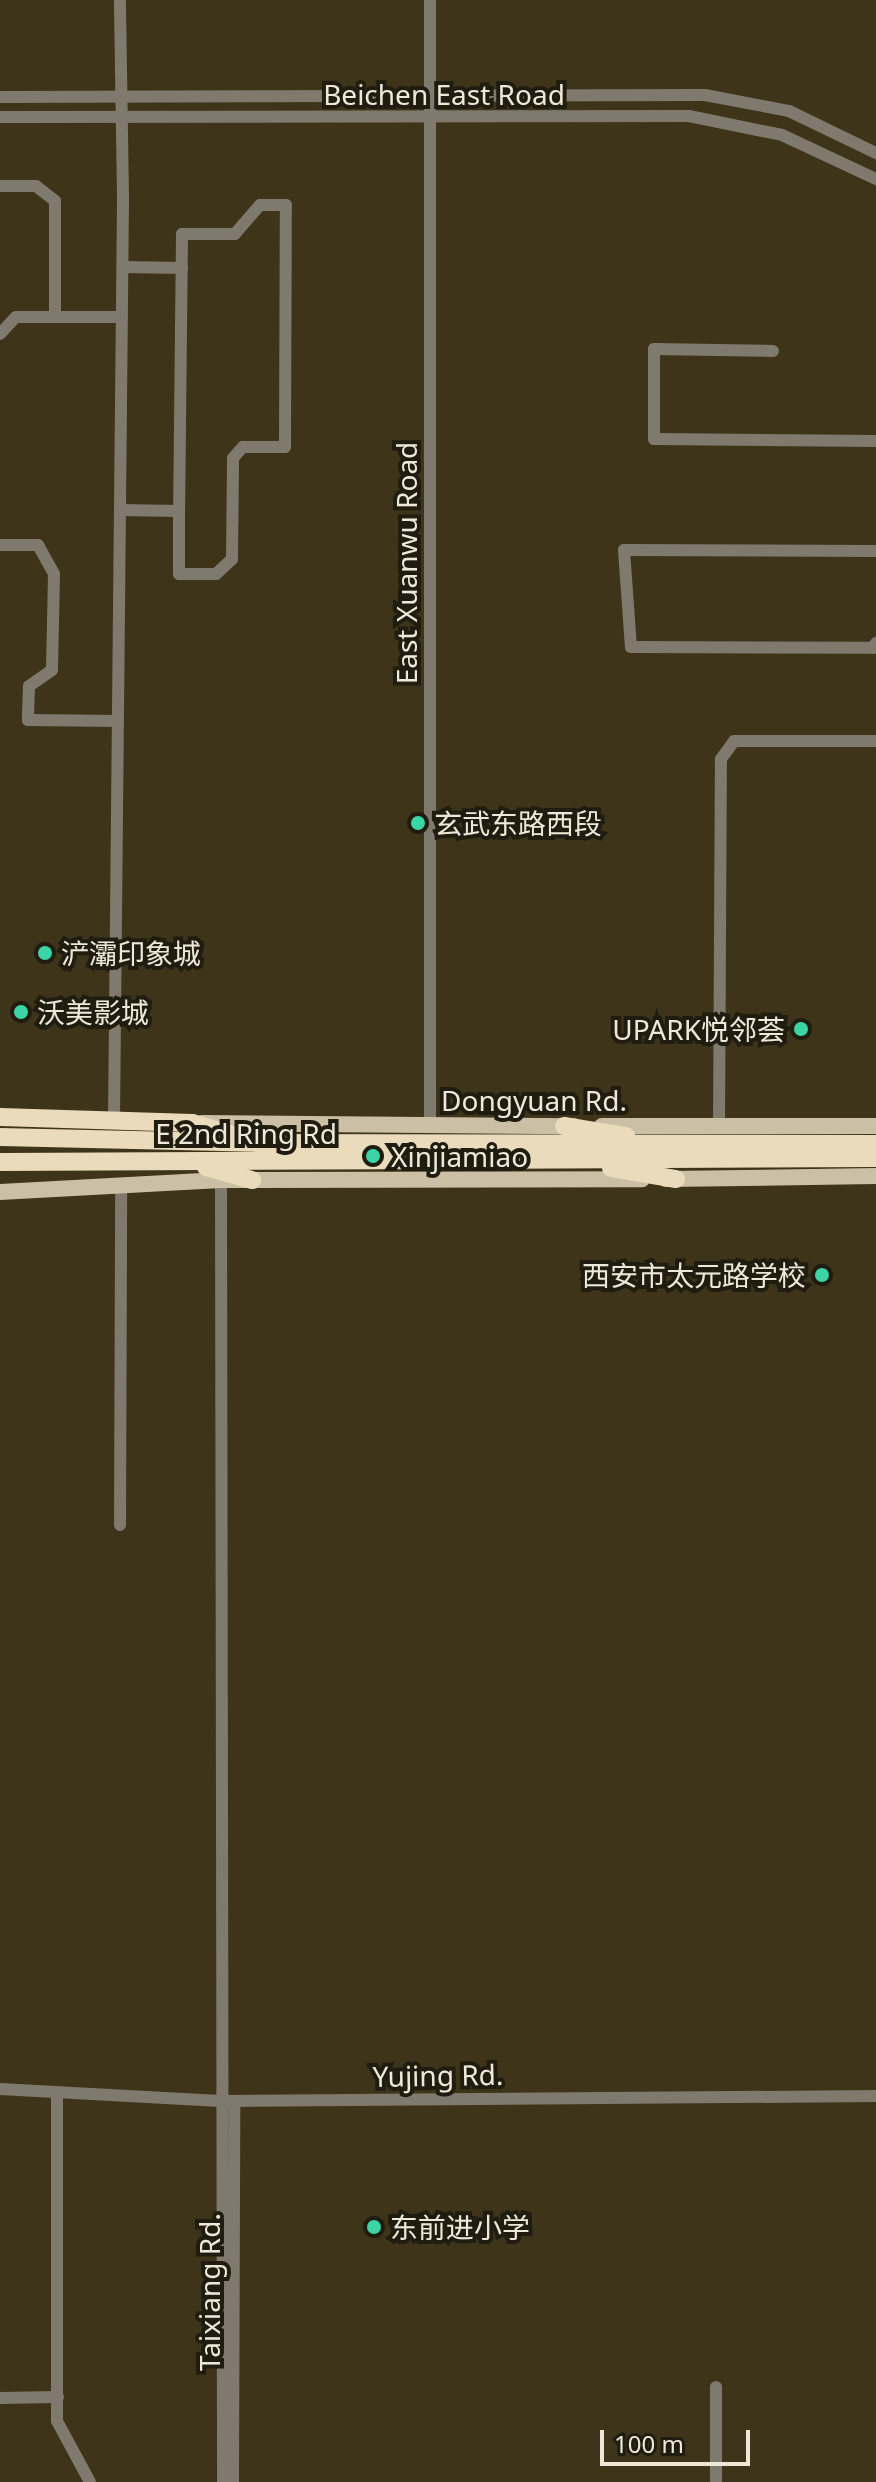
<!DOCTYPE html>
<html>
<head>
<meta charset="utf-8">
<style>
  body { margin:0 }
  #map { position:relative; width:876px; height:2482px; overflow:hidden; background:#3d3419; font-family:"Noto Sans","Noto Sans SC",sans-serif }
  div>[style] { position:absolute }
  [style*='--x'] { left:calc(var(--x)*1px); top:calc(var(--y)*1px); width:calc(var(--w)*1px); rotate:calc(var(--a)*1deg) }
  .minor>* { height:12px; margin:-6px; padding:0 6px; transform-origin:6px; border-radius:6px; background:#807a6e }
  .major>* { height:16px; margin:-8px; padding:0 8px; transform-origin:8px; border-radius:8px; background:#cbbfa6 }
  .highway>* { height:18px; margin:-9px; padding:0 9px; transform-origin:9px; border-radius:9px; background:#e9dbbc }
  .dots>* { width:22px; height:22px; translate:-50% -50%; box-sizing:border-box; border:4px solid #201c10; border-radius:50% }
  span { translate:-50% -50%; white-space:nowrap; text-align:center; line-height:1.15; -webkit-text-stroke:8px #201c10; paint-order:stroke }
  .street-label { font-size:28px; color:#eee8d8 }
  .poi-label { font-size:28px; color:#eee8d8 }
  .left { translate:0 -50%; text-align:left }
  .right { translate:-100% -50%; text-align:right }
  .scale { position:absolute; left:600px; top:2430px; width:150px; height:36px; box-sizing:border-box; border:4px solid #eee8d8; border-top:0; padding-left:10px; font-size:24px; line-height:28px; white-space:nowrap; color:#eee8d8; -webkit-text-stroke:6px #201c10; paint-order:stroke }
</style>
</head>
<body>
<div id="map">
  <div class="minor">
    <div style="--x:0;--y:97;--w:705;--a:-0.16"></div>
    <div style="--x:705;--y:95;--w:86;--a:10.8"></div>
    <div style="--x:789;--y:111;--w:97;--a:25.8"></div>
    <div style="--x:0;--y:117;--w:689;--a:-0.08"></div>
    <div style="--x:689;--y:116;--w:95;--a:11.5"></div>
    <div style="--x:782;--y:135;--w:104;--a:25.1"></div>
    <div style="--x:0;--y:186;--w:36;--a:0"></div>
    <div style="--x:36;--y:186;--w:24;--a:38"></div>
    <div style="--x:55;--y:201;--w:115;--a:90"></div>
    <div style="--x:123;--y:267;--w:59;--a:1"></div>
    <div style="--x:0;--y:334;--w:23;--a:-47"></div>
    <div style="--x:16;--y:317;--w:106;--a:0"></div>
    <div style="--x:773;--y:351;--w:119;--a:-179"></div>
    <div style="--x:654;--y:349;--w:90;--a:90"></div>
    <div style="--x:654;--y:439;--w:222;--a:0.5"></div>
    <div style="--x:120;--y:510;--w:59;--a:1"></div>
    <div style="--x:179;--y:511;--w:63;--a:90"></div>
    <div style="--x:179;--y:574;--w:37;--a:0"></div>
    <div style="--x:216;--y:574;--w:22;--a:-43"></div>
    <div style="--x:232;--y:559;--w:101;--a:-89.4"></div>
    <div style="--x:233;--y:458;--w:15;--a:-48"></div>
    <div style="--x:243;--y:447;--w:42;--a:0"></div>
    <div style="--x:285;--y:447;--w:242;--a:-89.8"></div>
    <div style="--x:286;--y:205;--w:26;--a:180"></div>
    <div style="--x:260;--y:205;--w:38;--a:131"></div>
    <div style="--x:235;--y:234;--w:53;--a:180"></div>
    <div style="--x:182;--y:234;--w:277;--a:90.6"></div>
    <div style="--x:0;--y:545;--w:38;--a:0"></div>
    <div style="--x:38;--y:545;--w:33;--a:61"></div>
    <div style="--x:54;--y:574;--w:96;--a:91.2"></div>
    <div style="--x:52;--y:670;--w:28;--a:145"></div>
    <div style="--x:29;--y:686;--w:34;--a:92"></div>
    <div style="--x:28;--y:720;--w:90;--a:0.6"></div>
    <div style="--x:876;--y:551;--w:252;--a:-179.8"></div>
    <div style="--x:624;--y:550;--w:97;--a:85.9"></div>
    <div style="--x:631;--y:647;--w:242;--a:0.2"></div>
    <div style="--x:873;--y:648;--w:6;--a:-59"></div>
    <div style="--x:114;--y:1120;--w:923;--a:-89.44"></div>
    <div style="--x:123;--y:197;--w:197;--a:-90.9"></div>
    <div style="--x:430;--y:1126;--w:1126;--a:-90"></div>
    <div style="--x:719;--y:1126;--w:367;--a:-89.7"></div>
    <div style="--x:721;--y:759;--w:22;--a:-54"></div>
    <div style="--x:734;--y:741;--w:142;--a:0"></div>
    <div style="--x:221;--y:1180;--w:1302;--a:89.91"></div>
    <div style="--x:120;--y:1525;--w:336;--a:-89.8"></div>
    <div style="--x:0;--y:2089;--w:225;--a:3.1"></div>
    <div style="--x:225;--y:2101;--w:651;--a:-0.44"></div>
    <div style="--x:57;--y:2093;--w:328;--a:90"></div>
    <div style="--x:57;--y:2421;--w:69;--a:61.6"></div>
    <div style="--x:716;--y:2387;--w:95;--a:90"></div>
    <div style="--x:0;--y:2398;--w:58;--a:-1"></div>
    <div style="--x:233;--y:2482;--w:381;--a:-89.8"></div>
  </div>
  <div class="major">
    <div style="--x:202;--y:1123;--w:372;--a:0.5"></div>
    <div style="--x:602;--y:1126;--w:274;--a:0"></div>
    <div style="--x:666;--y:1179;--w:210;--a:-0.8"></div>
    <div style="--x:0;--y:1192;--w:221;--a:-3.1"></div>
    <div style="--x:221;--y:1180;--w:421;--a:-0.1"></div>
  </div>
  <div class="highway">
    <div style="--x:0;--y:1117;--w:192;--a:1.8"></div>
    <div style="--x:192;--y:1123;--w:46;--a:16.5"></div>
    <div style="--x:564;--y:1126;--w:63;--a:9.2"></div>
    <div style="--x:0;--y:1137;--w:257;--a:1.3"></div>
    <div style="--x:257;--y:1143;--w:619;--a:0.09"></div>
    <div style="--x:0;--y:1162;--w:876;--a:-0.26"></div>
    <div style="--x:206;--y:1167;--w:48;--a:15.8"></div>
    <div style="--x:611;--y:1168;--w:66;--a:9.6"></div>
  </div>
  <div class="dots">
    <div style="left:418px;top:823px;background:#3ad4a5"></div>
    <div style="left:45px;top:953px;background:#3ad4a5"></div>
    <div style="left:21px;top:1012px;background:#3ad4a5"></div>
    <div style="left:801px;top:1029px;background:#3ad4a5"></div>
    <div style="left:373px;top:1156px;background:#3ad4a5"></div>
    <div style="left:822px;top:1275px;background:#3ad4a5"></div>
    <div style="left:374px;top:2227px;background:#3ad4a5"></div>
  </div>
  <div class="street-label">
    <span style="left:444px;top:94px">Beichen East Road</span>
    <span style="left:406px;top:563px;rotate:-90deg">East Xuanwu Road</span>
    <span style="left:534px;top:1100px">Dongyuan Rd.</span>
    <span style="left:246px;top:1133px">E 2nd Ring Rd</span>
    <span style="left:438px;top:2075px;rotate:-1deg">Yujing Rd.</span>
    <span style="left:209px;top:2292px;rotate:-90deg">Taixiang Rd.</span>
  </div>
  <div class="poi-label">
    <span class="left" style="left:434px;top:823px">玄武东路西段</span>
    <span class="left" style="left:61px;top:953px">浐灞印象城</span>
    <span class="left" style="left:37px;top:1012px">沃美影城</span>
    <span class="right" style="left:785px;top:1029px">UPARK悦邻荟</span>
    <span class="left" style="left:391px;top:1156px">Xinjiamiao</span>
    <span class="right" style="left:806px;top:1275px">西安市太元路学校</span>
    <span class="left" style="left:390px;top:2227px">东前进小学</span>
  </div>
  <div class="scale">100 m</div>
</div>
</body>
</html>
